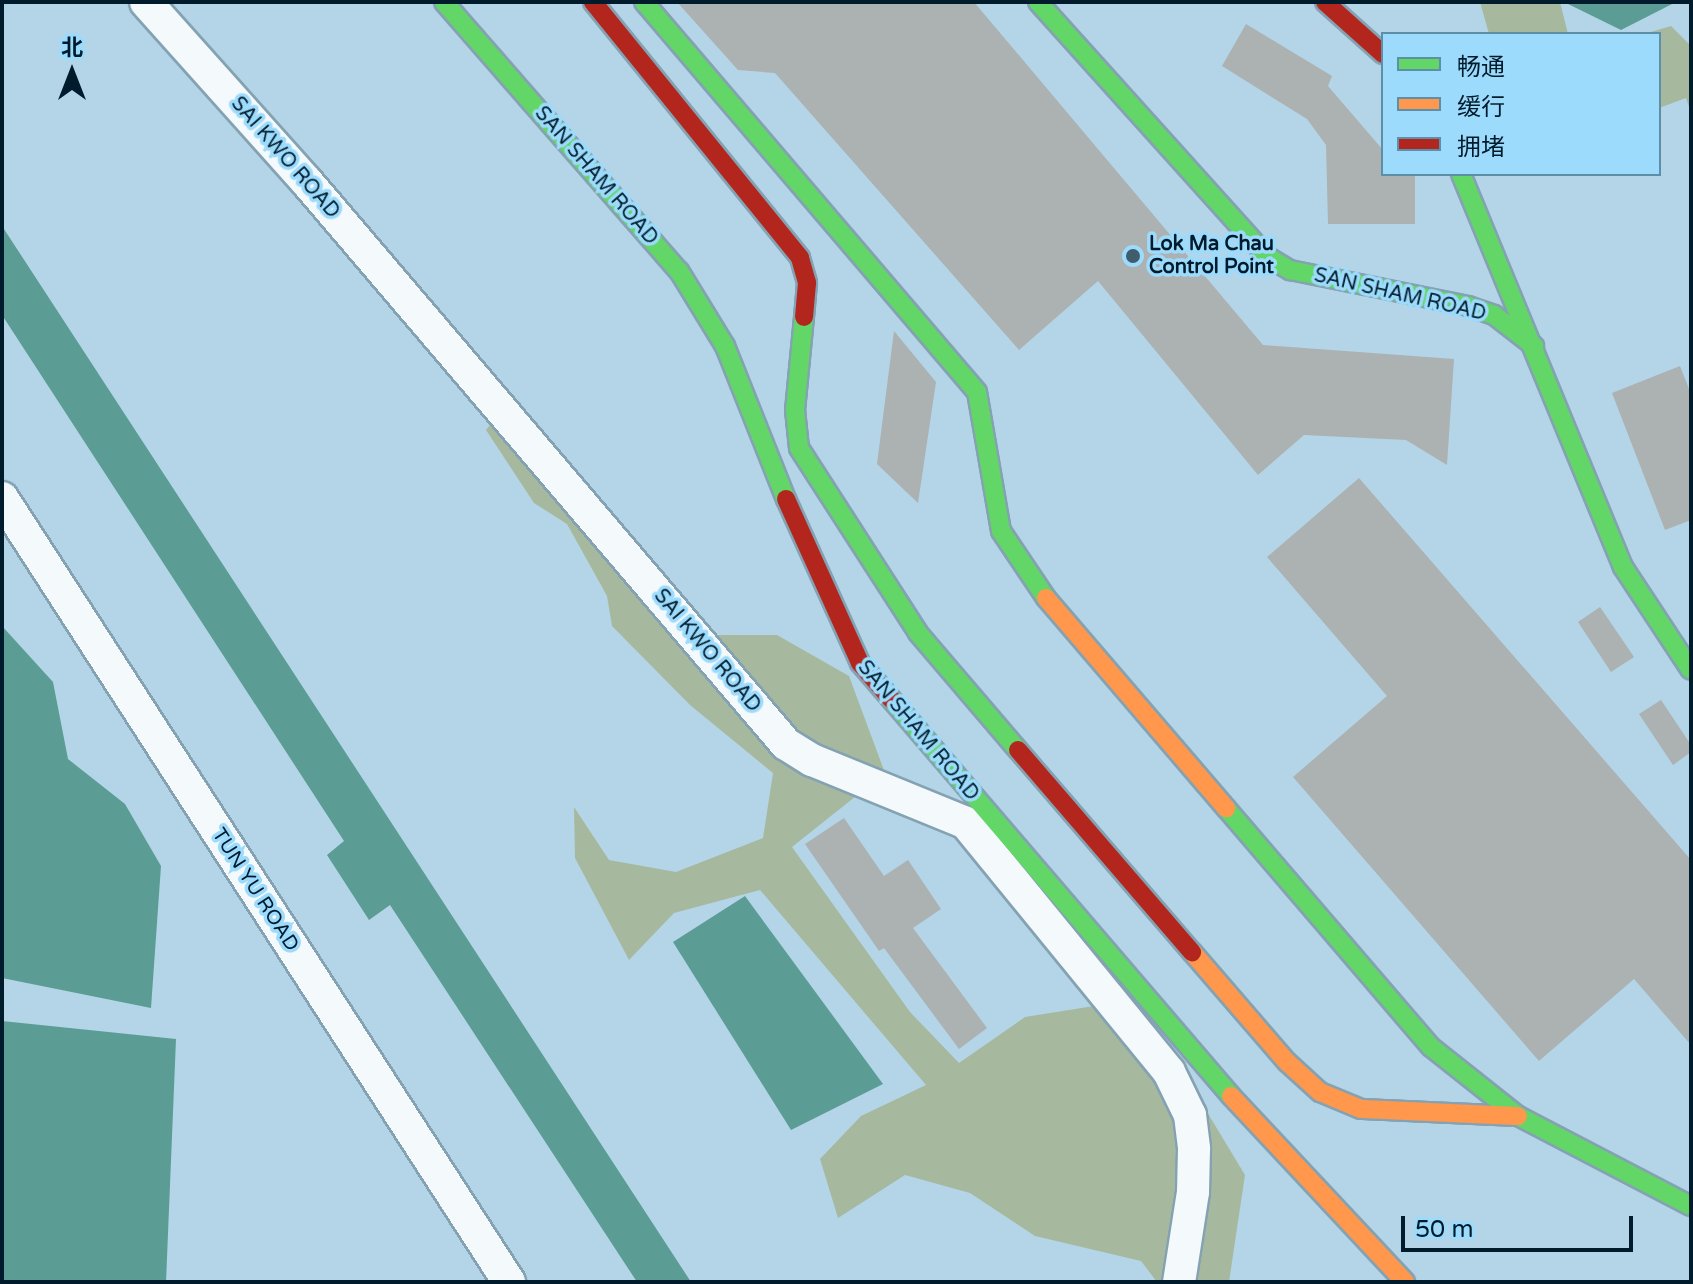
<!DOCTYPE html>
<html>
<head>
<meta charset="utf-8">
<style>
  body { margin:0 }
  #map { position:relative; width:1693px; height:1284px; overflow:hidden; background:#b3d5e7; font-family:"Varela Round","Noto Sans SC",sans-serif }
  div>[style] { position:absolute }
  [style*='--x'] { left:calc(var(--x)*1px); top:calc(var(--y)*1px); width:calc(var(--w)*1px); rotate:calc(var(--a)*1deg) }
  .forest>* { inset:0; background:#a6b99e }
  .water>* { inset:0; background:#5b9d94 }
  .building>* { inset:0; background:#acb1b2 }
  .roads { filter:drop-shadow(2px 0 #84a2b2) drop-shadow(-2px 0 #84a2b2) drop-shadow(0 2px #84a2b2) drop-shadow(0 -2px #84a2b2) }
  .street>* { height:32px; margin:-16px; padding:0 16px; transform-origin:16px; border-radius:16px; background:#f4f9fb }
  .fast>* { height:18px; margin:-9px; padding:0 9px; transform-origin:9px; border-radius:9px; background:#63d668 }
  .slow>* { height:18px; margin:-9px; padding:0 9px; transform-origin:9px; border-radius:9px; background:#ff974d }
  .jam>* { height:18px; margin:-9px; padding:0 9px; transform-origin:9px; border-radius:9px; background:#b3261e }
  .dots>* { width:22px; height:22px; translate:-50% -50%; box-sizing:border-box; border:4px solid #9ddbfd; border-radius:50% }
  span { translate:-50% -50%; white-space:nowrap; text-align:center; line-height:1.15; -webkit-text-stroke:7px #9ddbfd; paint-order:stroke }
  .street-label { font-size:20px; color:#001c2c }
  .poi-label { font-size:20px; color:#001c2c; font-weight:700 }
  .left { translate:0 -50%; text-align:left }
  .frame { position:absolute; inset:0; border:4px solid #001c2c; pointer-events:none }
  .legend { position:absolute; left:1381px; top:32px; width:280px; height:144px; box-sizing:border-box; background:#9ddbfd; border:2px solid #5e8fa9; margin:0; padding:10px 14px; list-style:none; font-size:24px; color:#001c2c }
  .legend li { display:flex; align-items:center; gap:16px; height:40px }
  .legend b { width:40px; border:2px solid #5e8fa9 }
  .north { position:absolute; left:32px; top:32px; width:80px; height:80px; -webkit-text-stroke:6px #9ddbfd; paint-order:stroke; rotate:0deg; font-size:22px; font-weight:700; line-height:32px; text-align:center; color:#001c2c }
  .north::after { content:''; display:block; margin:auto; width:28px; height:36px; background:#001c2c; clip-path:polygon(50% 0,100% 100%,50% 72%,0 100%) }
  .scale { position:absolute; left:1401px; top:1216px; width:232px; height:36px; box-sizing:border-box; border:4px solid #001c2c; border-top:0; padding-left:10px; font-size:24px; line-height:28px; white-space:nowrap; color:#001c2c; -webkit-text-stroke:6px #9ddbfd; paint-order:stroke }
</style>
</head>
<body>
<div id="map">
  <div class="forest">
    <div style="clip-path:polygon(1480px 2px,1560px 2px,1568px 34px,1489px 34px)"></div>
    <div style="clip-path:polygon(1671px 26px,1691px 46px,1691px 113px,1686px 98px,1659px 108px,1659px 34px,1644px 34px)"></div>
    <div style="clip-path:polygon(507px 403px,704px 635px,777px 635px,849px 676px,885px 773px,792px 847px,910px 1012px,959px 1063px,1025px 1017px,1094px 1006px,1152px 1079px,1198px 1097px,1245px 1175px,1229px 1282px,1157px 1282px,1141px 1261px,1035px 1236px,970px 1193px,905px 1175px,838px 1218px,820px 1159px,861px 1116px,926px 1085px,760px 890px,674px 913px,629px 960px,575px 858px,574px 807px,609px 860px,676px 872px,763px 838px,773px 773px,690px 705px,612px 626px,607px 596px,567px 524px,534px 503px,486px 430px)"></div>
  </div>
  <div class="water">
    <div style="clip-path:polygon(1564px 2px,1676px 2px,1621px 30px)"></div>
    <div style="clip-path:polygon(2px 226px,691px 1282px,637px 1282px,390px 905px,369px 920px,327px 855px,344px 841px,2px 315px)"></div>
    <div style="clip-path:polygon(2px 626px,53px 682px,68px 759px,125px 804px,161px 866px,151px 1008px,2px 978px)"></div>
    <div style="clip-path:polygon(745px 896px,883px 1084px,791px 1130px,673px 942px)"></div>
    <div style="clip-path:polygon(2px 1021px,176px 1039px,166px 1282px,2px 1282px)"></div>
  </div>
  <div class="building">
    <div style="clip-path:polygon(677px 2px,974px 2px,1263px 345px,1454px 359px,1447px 465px,1406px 440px,1304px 435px,1258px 475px,1098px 281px,1019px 350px,775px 73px,738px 70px)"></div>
    <div style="clip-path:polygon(1246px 24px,1332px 76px,1328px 86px,1383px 150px,1383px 174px,1415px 174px,1415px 224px,1328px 224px,1326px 145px,1307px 119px,1222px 66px)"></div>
    <div style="clip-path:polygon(894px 331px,936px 382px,918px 503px,877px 464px)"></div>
    <div style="clip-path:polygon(1680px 366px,1691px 394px,1691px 520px,1665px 530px,1612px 393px)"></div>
    <div style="clip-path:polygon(1359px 478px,1691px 860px,1691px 1045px,1634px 979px,1539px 1061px,1293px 777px,1387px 696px,1267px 557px)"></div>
    <div style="clip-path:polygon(1600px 607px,1634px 657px,1611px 672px,1578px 622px)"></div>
    <div style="clip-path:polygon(1661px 700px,1691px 745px,1691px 752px,1673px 765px,1639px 714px)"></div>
    <div style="clip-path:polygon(844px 818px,884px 876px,908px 860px,941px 909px,913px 928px,987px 1028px,959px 1049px,884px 948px,879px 951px,805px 844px)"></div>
  </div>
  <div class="roads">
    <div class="street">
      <div style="--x:146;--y:2;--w:241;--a:48.2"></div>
      <div style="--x:307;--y:182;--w:738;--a:49.56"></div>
      <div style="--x:786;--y:744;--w:31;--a:32"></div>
      <div style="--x:812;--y:760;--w:166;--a:22.2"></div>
      <div style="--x:966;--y:823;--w:321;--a:50.8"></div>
      <div style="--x:1169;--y:1072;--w:48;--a:64"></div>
      <div style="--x:1190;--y:1115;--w:34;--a:83"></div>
      <div style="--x:1194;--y:1149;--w:43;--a:91.3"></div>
      <div style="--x:1193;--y:1192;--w:91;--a:98.8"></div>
      <div style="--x:2;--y:498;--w:934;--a:57.11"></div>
    </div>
    <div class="fast">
      <div style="--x:444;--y:2;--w:357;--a:48.9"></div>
      <div style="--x:679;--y:271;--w:88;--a:58.5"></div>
      <div style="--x:725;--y:346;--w:165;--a:68.3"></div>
      <div style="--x:644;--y:2;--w:513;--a:49.51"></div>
      <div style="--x:977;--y:392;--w:141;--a:80.2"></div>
      <div style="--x:1001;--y:531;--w:81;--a:56.1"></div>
      <div style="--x:1038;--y:2;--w:343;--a:48"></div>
      <div style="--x:1268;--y:257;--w:26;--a:31"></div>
      <div style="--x:1290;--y:270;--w:182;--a:11.4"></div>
      <div style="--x:1468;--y:306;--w:28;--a:19"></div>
      <div style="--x:1494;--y:315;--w:51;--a:37.8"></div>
      <div style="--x:1461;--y:174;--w:425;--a:67.6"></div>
      <div style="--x:1623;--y:567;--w:123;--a:56.6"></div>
      <div style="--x:804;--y:317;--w:93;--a:95.5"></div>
      <div style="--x:795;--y:410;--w:38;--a:84"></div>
      <div style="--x:799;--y:448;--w:220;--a:57.2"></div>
      <div style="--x:918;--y:633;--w:154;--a:49.5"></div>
      <div style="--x:891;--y:699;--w:523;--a:49.42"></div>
      <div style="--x:1226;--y:808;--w:315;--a:49.4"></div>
      <div style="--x:1431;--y:1047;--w:111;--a:38.4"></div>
      <div style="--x:1518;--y:1116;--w:195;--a:27.5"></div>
    </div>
    <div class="slow">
      <div style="--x:1046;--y:598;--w:277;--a:49.4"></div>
      <div style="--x:1192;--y:952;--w:145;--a:49.2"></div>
      <div style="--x:1287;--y:1062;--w:45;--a:42.3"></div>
      <div style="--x:1320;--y:1092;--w:44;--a:22.5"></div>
      <div style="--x:1361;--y:1109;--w:157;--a:2.6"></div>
      <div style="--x:1231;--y:1096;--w:255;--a:46.9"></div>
    </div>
    <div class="jam">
      <div style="--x:593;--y:2;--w:329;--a:51"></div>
      <div style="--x:800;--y:258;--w:26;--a:74"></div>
      <div style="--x:807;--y:283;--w:34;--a:95"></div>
      <div style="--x:1325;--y:2;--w:78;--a:41.9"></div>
      <div style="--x:786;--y:499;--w:180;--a:65.7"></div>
      <div style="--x:860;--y:663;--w:48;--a:49.3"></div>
      <div style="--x:1018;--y:750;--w:267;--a:49.3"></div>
    </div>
  </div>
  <div class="dots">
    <div style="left:1133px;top:256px;background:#3f5d6d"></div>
  </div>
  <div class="street-label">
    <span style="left:285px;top:158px;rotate:49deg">SAI KWO ROAD</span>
    <span style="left:596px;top:176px;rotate:49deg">SAN SHAM ROAD</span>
    <span style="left:1400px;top:295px;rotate:13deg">SAN SHAM ROAD</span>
    <span style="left:707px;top:651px;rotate:50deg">SAI KWO ROAD</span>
    <span style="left:918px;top:731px;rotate:50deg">SAN SHAM ROAD</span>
    <span style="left:255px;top:890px;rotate:57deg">TUN YU ROAD</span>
  </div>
  <div class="poi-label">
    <span class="left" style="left:1149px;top:256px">Lok Ma Chau<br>Control Point</span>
  </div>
  <div class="frame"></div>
  <ul class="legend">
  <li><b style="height:10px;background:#63d668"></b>畅通</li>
  <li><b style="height:10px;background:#ff974d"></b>缓行</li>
  <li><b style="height:10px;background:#b3261e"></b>拥堵</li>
  </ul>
  <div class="north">北</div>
  <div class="scale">50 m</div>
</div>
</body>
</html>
